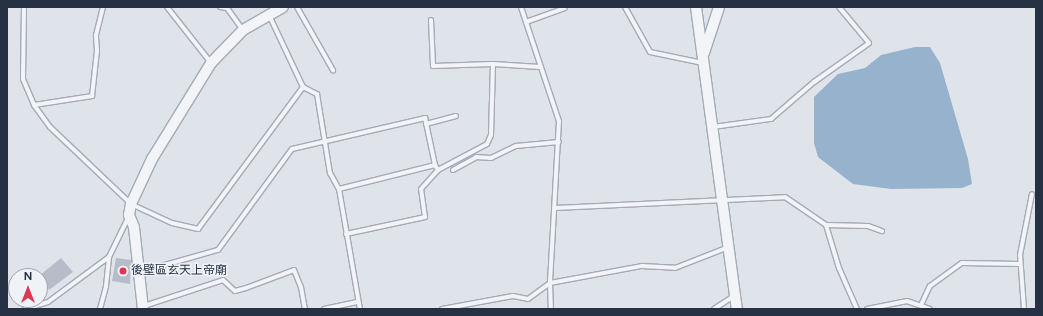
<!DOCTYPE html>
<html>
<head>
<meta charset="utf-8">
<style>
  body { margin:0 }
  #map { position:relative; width:1043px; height:316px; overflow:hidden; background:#dfe4ea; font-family:Figtree,"Noto Sans TC",sans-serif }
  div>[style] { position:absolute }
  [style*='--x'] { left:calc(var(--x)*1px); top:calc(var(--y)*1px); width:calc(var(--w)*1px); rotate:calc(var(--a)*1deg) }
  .water>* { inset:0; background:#97b2cd }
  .building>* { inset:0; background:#b6bdc8 }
  .roads { filter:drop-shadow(1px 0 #a4abb5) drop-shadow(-1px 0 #a4abb5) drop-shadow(0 1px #a4abb5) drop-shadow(0 -1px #a4abb5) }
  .service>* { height:4px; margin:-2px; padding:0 2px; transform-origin:2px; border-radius:2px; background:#f2f4f8 }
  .tertiary>* { height:10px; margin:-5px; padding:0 5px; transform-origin:5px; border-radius:5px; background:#f2f4f8 }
  .dots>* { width:11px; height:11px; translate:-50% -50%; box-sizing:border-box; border:2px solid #eff3f7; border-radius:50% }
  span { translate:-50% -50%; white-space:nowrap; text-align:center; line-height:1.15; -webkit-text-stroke:3px #eff3f7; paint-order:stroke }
  .poi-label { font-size:12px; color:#263143 }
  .left { translate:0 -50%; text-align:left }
  .frame { position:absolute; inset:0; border:8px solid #263143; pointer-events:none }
  .north { position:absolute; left:8px; top:268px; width:40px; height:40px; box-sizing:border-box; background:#eff3f7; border:1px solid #9fa5af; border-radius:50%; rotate:0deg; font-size:11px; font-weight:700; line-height:16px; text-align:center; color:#263143 }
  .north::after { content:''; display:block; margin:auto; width:14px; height:18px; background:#db3854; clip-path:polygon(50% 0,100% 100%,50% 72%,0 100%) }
</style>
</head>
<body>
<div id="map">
  <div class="water">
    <div style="clip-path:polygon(915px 47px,930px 47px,940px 63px,968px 159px,972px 184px,962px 188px,891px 189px,853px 184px,818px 157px,814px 143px,814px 97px,838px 74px,865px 68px,881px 55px)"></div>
  </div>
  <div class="building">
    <div style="clip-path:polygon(61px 258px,73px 272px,49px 290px,39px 276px)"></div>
    <div style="clip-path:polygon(116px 258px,131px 260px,130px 284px,112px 281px)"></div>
  </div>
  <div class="roads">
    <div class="service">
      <div style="--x:24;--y:7;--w:72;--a:90.8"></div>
      <div style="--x:23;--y:79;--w:28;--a:67"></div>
      <div style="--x:34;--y:105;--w:27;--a:54"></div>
      <div style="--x:50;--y:127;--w:112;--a:43.5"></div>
      <div style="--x:131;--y:204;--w:45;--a:24.9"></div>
      <div style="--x:172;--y:223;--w:27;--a:13"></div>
      <div style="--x:198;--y:229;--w:177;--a:-53.5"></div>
      <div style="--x:167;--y:7;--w:71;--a:51.8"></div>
      <div style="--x:220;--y:7;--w:7;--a:8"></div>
      <div style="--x:227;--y:8;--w:27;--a:54"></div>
      <div style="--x:297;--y:7;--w:73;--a:60.3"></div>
      <div style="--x:521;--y:7;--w:120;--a:71.6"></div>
      <div style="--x:559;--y:121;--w:162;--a:93.2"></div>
      <div style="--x:550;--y:283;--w:26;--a:88"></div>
      <div style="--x:625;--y:7;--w:51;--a:60.9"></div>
      <div style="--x:650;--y:52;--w:54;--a:11.7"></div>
      <div style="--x:269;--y:15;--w:80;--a:64.7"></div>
      <div style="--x:303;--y:87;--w:16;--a:27"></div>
      <div style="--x:317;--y:94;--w:80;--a:80.7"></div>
      <div style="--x:330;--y:173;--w:18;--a:61"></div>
      <div style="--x:339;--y:189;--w:122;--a:80.1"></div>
      <div style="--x:431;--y:20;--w:46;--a:87.5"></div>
      <div style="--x:433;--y:66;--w:60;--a:-1.9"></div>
      <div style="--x:493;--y:64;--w:47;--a:3.7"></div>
      <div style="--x:526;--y:22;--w:41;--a:-19.7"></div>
      <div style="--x:34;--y:105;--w:59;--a:-8.8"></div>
      <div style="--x:92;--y:96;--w:45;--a:-83.7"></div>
      <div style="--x:97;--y:51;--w:16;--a:-94"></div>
      <div style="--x:96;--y:35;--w:29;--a:-76"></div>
      <div style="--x:426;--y:124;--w:31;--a:-15"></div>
      <div style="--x:713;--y:127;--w:59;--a:-7.9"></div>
      <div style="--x:771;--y:119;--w:57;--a:-40.7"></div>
      <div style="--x:814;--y:82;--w:67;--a:-35.3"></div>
      <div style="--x:869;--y:43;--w:47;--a:-129.8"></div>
      <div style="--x:435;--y:165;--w:6;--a:59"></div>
      <div style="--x:438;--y:170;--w:55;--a:-28"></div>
      <div style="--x:487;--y:144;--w:10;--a:-66"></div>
      <div style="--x:491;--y:135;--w:71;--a:-88.4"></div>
      <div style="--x:453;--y:170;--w:26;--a:-29"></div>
      <div style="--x:476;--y:157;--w:15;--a:4"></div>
      <div style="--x:491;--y:158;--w:28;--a:-26"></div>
      <div style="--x:516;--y:146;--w:43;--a:-5.3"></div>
      <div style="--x:555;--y:208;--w:230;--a:-2.7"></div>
      <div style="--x:785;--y:197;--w:50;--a:34.3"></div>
      <div style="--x:826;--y:225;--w:45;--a:73.2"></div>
      <div style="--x:839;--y:268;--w:45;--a:66.3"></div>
      <div style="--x:826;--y:225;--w:42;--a:1.4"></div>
      <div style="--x:868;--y:226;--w:15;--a:20"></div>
      <div style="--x:346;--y:234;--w:81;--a:-12.1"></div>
      <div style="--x:425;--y:217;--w:28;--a:-98"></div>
      <div style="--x:421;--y:189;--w:25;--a:-48"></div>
      <div style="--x:140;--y:272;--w:81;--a:-15.8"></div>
      <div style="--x:218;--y:250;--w:125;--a:-53.8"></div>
      <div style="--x:292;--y:149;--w:137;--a:-13.1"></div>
      <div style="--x:425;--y:118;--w:48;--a:78"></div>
      <div style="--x:435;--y:165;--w:99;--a:166"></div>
      <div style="--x:921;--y:305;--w:21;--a:-65"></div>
      <div style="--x:930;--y:286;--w:39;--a:-36"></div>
      <div style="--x:962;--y:263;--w:58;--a:1"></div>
      <div style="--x:144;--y:306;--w:83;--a:-18.2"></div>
      <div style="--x:223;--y:280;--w:16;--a:43"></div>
      <div style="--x:235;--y:291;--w:11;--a:-15"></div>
      <div style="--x:246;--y:288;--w:51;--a:-20.6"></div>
      <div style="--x:294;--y:270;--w:18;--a:68"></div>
      <div style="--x:301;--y:287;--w:22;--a:80"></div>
      <div style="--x:25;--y:309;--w:24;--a:-17"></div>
      <div style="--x:48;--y:302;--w:76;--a:-36.4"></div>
      <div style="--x:109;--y:257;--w:43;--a:-64"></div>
      <div style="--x:100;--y:309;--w:24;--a:-75"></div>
      <div style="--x:106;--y:286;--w:29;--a:-84"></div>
      <div style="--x:324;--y:309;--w:35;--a:-12"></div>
      <div style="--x:442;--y:309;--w:72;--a:-10.4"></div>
      <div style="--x:513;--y:296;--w:15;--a:11"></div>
      <div style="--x:528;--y:299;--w:27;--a:-36"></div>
      <div style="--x:550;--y:283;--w:94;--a:-10.5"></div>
      <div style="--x:642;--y:266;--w:33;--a:3"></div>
      <div style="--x:675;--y:268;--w:58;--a:-21.3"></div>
      <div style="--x:714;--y:309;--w:24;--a:-33"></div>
      <div style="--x:867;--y:309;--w:41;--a:-11.3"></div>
      <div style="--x:907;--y:301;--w:24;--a:19"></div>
      <div style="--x:1024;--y:309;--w:54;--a:-94.2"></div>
      <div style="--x:1020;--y:255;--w:62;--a:-78.9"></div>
    </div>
    <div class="tertiary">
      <div style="--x:696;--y:7;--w:305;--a:82.3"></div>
      <div style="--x:704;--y:53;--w:48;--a:-71.9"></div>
      <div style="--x:143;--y:309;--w:82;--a:-96.3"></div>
      <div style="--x:134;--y:227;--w:13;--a:-113"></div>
      <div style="--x:129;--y:215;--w:11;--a:-80"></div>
      <div style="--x:131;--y:204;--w:50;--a:-65"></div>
      <div style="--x:152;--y:159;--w:113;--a:-58.4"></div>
      <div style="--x:211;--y:63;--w:46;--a:-45.9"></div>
      <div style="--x:243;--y:30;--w:46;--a:-29.9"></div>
    </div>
  </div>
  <div class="dots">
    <div style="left:123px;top:271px;background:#db3854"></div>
  </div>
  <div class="poi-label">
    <span class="left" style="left:131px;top:271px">後壁區玄天上帝廟</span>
  </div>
  <div class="frame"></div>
  <div class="north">N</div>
</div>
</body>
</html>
